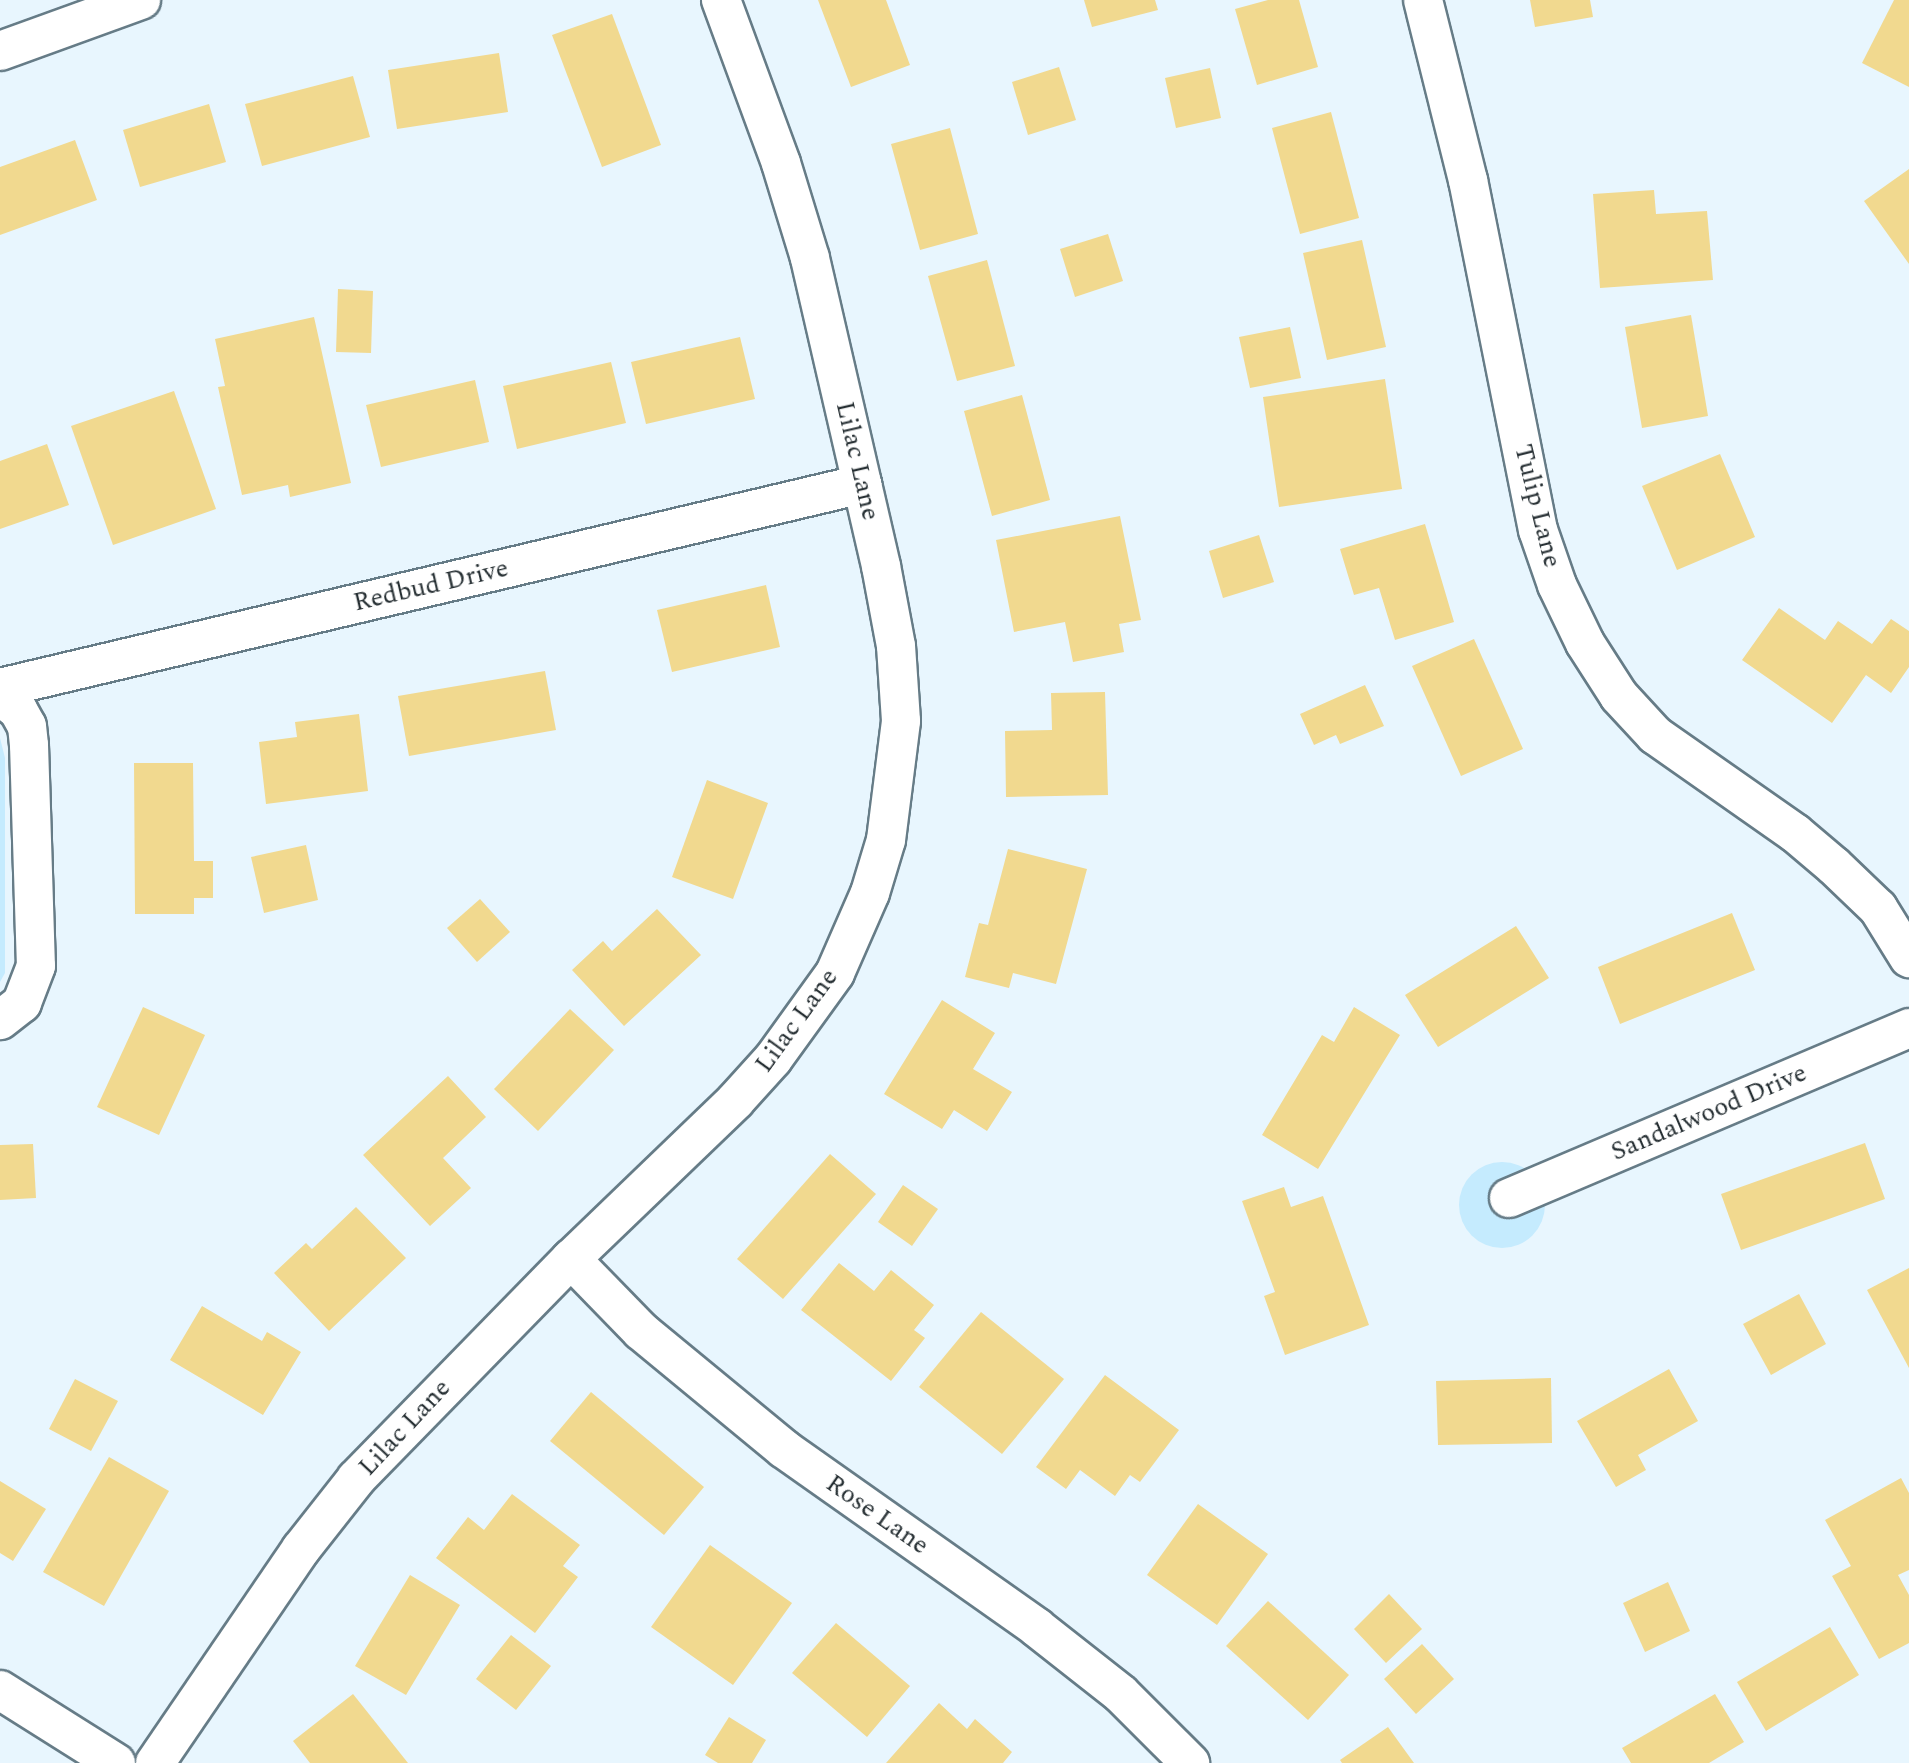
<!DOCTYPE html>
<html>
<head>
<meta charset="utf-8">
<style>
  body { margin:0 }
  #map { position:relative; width:1909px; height:1763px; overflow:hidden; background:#e8f6fe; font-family:Spectral,serif }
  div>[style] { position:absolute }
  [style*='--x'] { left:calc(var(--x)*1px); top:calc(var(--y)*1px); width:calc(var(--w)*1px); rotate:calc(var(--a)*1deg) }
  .green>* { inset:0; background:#c5ebfe }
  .round { border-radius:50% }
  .building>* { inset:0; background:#f1d98f }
  .roads { filter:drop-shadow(2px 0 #667c87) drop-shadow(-2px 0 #667c87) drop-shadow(0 2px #667c87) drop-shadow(0 -2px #667c87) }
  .street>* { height:38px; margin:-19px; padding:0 19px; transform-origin:19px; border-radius:19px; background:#fff }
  span { translate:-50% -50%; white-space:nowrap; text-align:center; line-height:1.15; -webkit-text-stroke:5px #fff; paint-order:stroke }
  .street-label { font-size:26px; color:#262f33 }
</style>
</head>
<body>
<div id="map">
  <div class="green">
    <div style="clip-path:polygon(0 738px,5px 758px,5px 973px,0 982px)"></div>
    <div class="round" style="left:1459px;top:1162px;width:86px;height:86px"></div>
  </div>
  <div class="building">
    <div style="clip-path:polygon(818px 0,886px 0,910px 65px,851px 87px)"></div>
    <div style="clip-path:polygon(1084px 0,1155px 0,1158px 10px,1092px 27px)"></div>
    <div style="clip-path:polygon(1268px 0,1299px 0,1318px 67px,1257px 85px,1235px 9px)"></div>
    <div style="clip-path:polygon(1530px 0,1590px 0,1593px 17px,1535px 27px)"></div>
    <div style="clip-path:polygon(1894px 0,1909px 0,1909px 87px,1862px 63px)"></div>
    <div style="clip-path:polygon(612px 14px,661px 145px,602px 167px,552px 35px)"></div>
    <div style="clip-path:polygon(499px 53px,508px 112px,397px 129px,388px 70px)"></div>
    <div style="clip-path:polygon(1059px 67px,1076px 120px,1028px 135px,1012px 82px)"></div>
    <div style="clip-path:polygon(1210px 68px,1221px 118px,1176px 128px,1165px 78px)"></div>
    <div style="clip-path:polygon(353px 76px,370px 137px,262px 166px,245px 104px)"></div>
    <div style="clip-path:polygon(209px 104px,226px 162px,140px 187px,123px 130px)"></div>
    <div style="clip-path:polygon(1331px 112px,1359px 218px,1300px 234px,1272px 128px)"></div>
    <div style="clip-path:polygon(950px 128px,978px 234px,920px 250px,891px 144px)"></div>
    <div style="clip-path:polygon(75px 140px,97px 200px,0 235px,0 167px)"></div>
    <div style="clip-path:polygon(1909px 169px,1909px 264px,1864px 201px)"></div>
    <div style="clip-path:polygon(1654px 190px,1656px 214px,1707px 211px,1713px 280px,1600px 288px,1593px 194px)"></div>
    <div style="clip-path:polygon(1108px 234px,1123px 281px,1075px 297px,1060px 249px)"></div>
    <div style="clip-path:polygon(1362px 240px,1386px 347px,1327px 360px,1303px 253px)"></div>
    <div style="clip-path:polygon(987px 260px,1015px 366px,957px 381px,928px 276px)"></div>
    <div style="clip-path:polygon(338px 289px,373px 291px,371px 353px,336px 352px)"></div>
    <div style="clip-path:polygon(1691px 315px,1708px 416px,1642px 428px,1625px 327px)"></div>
    <div style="clip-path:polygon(314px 317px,351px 483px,290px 497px,288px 485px,242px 495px,218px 387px,225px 386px,215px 339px)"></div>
    <div style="clip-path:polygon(1290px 327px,1301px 378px,1250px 388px,1239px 337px)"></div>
    <div style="clip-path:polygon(740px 337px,755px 399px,646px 424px,631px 362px)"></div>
    <div style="clip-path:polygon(611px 362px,626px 423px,517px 449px,503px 386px)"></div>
    <div style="clip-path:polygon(1385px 379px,1402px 489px,1279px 507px,1263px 397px)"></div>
    <div style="clip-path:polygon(475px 380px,489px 442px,381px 467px,366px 405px)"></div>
    <div style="clip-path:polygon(174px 391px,216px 509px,113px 545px,71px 426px)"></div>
    <div style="clip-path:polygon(1022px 395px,1050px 500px,992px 516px,964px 411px)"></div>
    <div style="clip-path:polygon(47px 444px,69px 505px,0 529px,0 461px)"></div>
    <div style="clip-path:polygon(1720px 454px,1755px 537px,1677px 570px,1642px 486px)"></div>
    <div style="clip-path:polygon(1120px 516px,1141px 620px,1119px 624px,1124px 652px,1073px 662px,1065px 622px,1014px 632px,996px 540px)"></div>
    <div style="clip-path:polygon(1425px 524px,1454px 622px,1395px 640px,1379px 588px,1354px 595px,1340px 549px)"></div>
    <div style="clip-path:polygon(1259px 535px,1274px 582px,1223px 598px,1209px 551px)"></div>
    <div style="clip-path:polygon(766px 585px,780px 647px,672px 672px,657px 610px)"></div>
    <div style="clip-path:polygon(1779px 608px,1825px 640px,1838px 621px,1872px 644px,1891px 619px,1909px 631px,1909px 667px,1891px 693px,1866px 675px,1832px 723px,1742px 660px)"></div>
    <div style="clip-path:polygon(1474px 639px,1523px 749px,1461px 776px,1412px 666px)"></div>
    <div style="clip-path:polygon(545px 671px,556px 730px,409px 756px,398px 696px)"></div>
    <div style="clip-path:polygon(1365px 685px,1384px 726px,1340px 744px,1336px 735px,1314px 745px,1300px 714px)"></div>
    <div style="clip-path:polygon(1105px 692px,1108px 795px,1006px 797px,1005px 731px,1052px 730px,1051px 693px)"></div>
    <div style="clip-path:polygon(359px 714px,368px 791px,266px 804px,259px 742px,297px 737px,295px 722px)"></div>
    <div style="clip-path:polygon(134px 763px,193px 763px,194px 861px,213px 861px,213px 898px,194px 898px,194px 914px,135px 914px)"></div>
    <div style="clip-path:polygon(707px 780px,768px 803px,733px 899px,672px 877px)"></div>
    <div style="clip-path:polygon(306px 845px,318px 900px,264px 913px,251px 857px)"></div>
    <div style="clip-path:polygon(1008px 849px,1087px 869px,1056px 984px,1013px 973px,1009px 988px,965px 977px,979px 923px,988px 925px)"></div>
    <div style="clip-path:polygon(480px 899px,510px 932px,477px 962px,447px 928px)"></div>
    <div style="clip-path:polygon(657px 909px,701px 955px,624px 1026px,572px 970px,603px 941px,612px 951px)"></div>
    <div style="clip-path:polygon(1732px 913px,1755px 970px,1620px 1024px,1598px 967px)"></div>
    <div style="clip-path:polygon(1516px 926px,1549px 978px,1438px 1047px,1405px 995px)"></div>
    <div style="clip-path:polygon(942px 1000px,995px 1033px,973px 1069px,1012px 1092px,987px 1131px,954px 1110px,942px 1129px,884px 1094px)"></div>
    <div style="clip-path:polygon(143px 1007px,205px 1035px,159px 1135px,97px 1107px)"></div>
    <div style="clip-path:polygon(1354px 1007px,1400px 1035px,1318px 1169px,1262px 1135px,1322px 1035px,1334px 1042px)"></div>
    <div style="clip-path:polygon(570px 1009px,614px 1050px,538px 1131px,494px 1089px)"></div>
    <div style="clip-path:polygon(448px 1076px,486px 1117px,443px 1158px,471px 1188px,430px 1226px,363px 1155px)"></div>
    <div style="clip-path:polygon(1865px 1143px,1885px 1199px,1741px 1250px,1721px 1194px)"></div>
    <div style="clip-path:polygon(33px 1144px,36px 1198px,0 1200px,0 1145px)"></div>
    <div style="clip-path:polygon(830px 1154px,876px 1194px,783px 1299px,737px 1259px)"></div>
    <div style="clip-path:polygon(903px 1185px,938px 1209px,912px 1246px,878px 1222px)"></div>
    <div style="clip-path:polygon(1284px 1187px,1291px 1207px,1323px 1196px,1369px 1325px,1285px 1355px,1264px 1296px,1275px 1292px,1242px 1201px)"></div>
    <div style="clip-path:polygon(356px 1207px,406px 1258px,329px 1331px,274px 1273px,306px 1243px,312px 1249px)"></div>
    <div style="clip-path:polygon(839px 1263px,874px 1291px,891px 1270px,934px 1305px,914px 1330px,925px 1338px,891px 1381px,801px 1310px)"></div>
    <div style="clip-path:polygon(1909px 1268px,1909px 1368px,1867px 1290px)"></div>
    <div style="clip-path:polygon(1799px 1294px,1826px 1344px,1771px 1375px,1743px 1324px)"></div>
    <div style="clip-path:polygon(202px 1306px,262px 1341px,267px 1332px,301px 1352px,263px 1415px,170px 1360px)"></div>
    <div style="clip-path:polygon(981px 1312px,1064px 1379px,1002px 1454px,919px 1387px)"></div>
    <div style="clip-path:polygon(1669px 1369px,1698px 1421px,1638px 1455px,1646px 1470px,1616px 1487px,1577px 1421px)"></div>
    <div style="clip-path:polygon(1105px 1375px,1179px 1430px,1140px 1482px,1130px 1475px,1115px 1496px,1080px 1470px,1066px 1489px,1036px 1467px)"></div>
    <div style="clip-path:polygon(1551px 1378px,1552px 1443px,1438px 1445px,1436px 1381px)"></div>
    <div style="clip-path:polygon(75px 1379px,118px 1401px,91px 1451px,49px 1429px)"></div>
    <div style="clip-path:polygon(591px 1392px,704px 1487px,664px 1535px,550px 1441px)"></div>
    <div style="clip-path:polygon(109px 1457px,169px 1491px,104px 1606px,43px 1572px)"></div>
    <div style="clip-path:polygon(1901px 1478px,1909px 1493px,1909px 1570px,1898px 1575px,1909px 1595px,1909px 1643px,1879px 1659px,1832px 1576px,1851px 1566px,1825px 1520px)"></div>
    <div style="clip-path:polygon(0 1481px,46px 1509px,13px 1561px,0 1553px)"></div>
    <div style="clip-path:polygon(512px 1494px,580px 1545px,563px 1566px,578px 1577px,535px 1633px,436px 1558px,468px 1517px,484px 1530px)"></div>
    <div style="clip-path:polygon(1198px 1504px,1268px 1554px,1217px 1625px,1147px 1575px)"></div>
    <div style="clip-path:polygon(710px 1545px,792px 1603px,733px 1685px,651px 1627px)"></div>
    <div style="clip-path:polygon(410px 1575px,460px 1605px,406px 1695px,355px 1666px)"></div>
    <div style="clip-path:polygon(1668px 1582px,1690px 1631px,1645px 1652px,1623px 1603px)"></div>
    <div style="clip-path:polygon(1389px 1594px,1422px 1629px,1386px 1663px,1354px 1629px)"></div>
    <div style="clip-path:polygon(1268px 1601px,1349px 1675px,1308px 1720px,1226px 1646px)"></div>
    <div style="clip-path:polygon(836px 1623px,910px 1686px,867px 1737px,792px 1673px)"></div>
    <div style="clip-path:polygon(1830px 1627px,1859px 1675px,1766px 1731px,1737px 1682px)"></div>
    <div style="clip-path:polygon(511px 1635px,551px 1666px,516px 1710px,476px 1679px)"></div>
    <div style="clip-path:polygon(1422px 1644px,1454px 1679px,1416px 1714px,1384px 1679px)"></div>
    <div style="clip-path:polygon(353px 1694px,408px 1763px,310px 1763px,293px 1741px)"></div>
    <div style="clip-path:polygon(1715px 1694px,1744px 1742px,1709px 1763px,1631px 1763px,1622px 1748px)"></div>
    <div style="clip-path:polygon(939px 1703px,967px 1729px,975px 1719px,1012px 1752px,1003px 1763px,886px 1763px)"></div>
    <div style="clip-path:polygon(729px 1717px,766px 1740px,752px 1763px,718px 1763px,705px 1755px)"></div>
    <div style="clip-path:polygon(1388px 1727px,1414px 1763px,1342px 1763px,1340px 1760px)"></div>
  </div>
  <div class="roads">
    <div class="street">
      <div style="--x:1423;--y:0;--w:186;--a:76"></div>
      <div style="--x:1468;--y:180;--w:357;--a:78.7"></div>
      <div style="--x:1538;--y:530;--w:58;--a:70.9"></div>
      <div style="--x:1557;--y:585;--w:64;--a:64.2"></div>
      <div style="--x:1585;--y:643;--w:63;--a:57.3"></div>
      <div style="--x:1619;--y:696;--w:53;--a:47.3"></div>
      <div style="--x:1655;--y:735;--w:171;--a:35"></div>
      <div style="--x:1795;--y:833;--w:51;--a:40.2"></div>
      <div style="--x:1834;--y:866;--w:61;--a:43.7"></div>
      <div style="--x:1878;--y:908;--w:59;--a:58.2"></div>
      <div style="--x:0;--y:51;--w:150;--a:-19.9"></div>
      <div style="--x:0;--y:688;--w:886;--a:-13.31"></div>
      <div style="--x:0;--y:696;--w:23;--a:38"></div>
      <div style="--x:18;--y:710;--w:18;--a:61"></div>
      <div style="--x:27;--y:726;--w:19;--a:84"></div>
      <div style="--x:29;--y:745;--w:221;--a:88.2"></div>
      <div style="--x:36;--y:966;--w:40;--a:111"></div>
      <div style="--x:22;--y:1003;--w:28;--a:142"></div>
      <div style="--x:1509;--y:1198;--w:435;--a:-23"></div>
      <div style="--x:571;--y:1259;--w:100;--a:45.8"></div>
      <div style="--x:641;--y:1331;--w:185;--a:39.5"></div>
      <div style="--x:784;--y:1449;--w:309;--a:35.2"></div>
      <div style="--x:1036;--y:1627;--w:108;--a:38.2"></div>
      <div style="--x:1121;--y:1694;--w:98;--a:45"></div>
      <div style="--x:0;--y:1690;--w:137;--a:32.2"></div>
      <div style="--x:155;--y:1763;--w:259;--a:-55.7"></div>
      <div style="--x:301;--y:1549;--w:89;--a:-51.8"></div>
      <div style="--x:356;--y:1479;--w:308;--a:-45.7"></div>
      <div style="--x:571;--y:1259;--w:228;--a:-43.9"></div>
      <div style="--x:735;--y:1101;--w:57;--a:-47.9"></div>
      <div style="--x:773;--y:1059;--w:106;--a:-54.2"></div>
      <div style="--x:835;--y:973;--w:87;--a:-66.4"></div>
      <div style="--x:870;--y:893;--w:55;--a:-73.2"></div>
      <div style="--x:886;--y:840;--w:120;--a:-82.8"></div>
      <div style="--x:901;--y:721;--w:75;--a:-93.8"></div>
      <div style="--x:896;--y:646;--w:81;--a:-100.6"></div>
      <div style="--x:881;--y:566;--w:316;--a:-103"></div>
      <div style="--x:810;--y:258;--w:99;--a:-107"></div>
      <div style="--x:781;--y:163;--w:174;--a:-110.2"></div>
    </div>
  </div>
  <div class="street-label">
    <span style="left:857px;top:461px;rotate:77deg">Lilac Lane</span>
    <span style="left:1537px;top:506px;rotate:76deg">Tulip Lane</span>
    <span style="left:431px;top:586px;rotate:-13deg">Redbud Drive</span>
    <span style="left:797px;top:1021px;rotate:-54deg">Lilac Lane</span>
    <span style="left:1709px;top:1113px;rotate:-23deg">Sandalwood Drive</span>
    <span style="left:405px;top:1428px;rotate:-47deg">Lilac Lane</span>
    <span style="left:877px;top:1515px;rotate:35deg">Rose Lane</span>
  </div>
</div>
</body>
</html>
